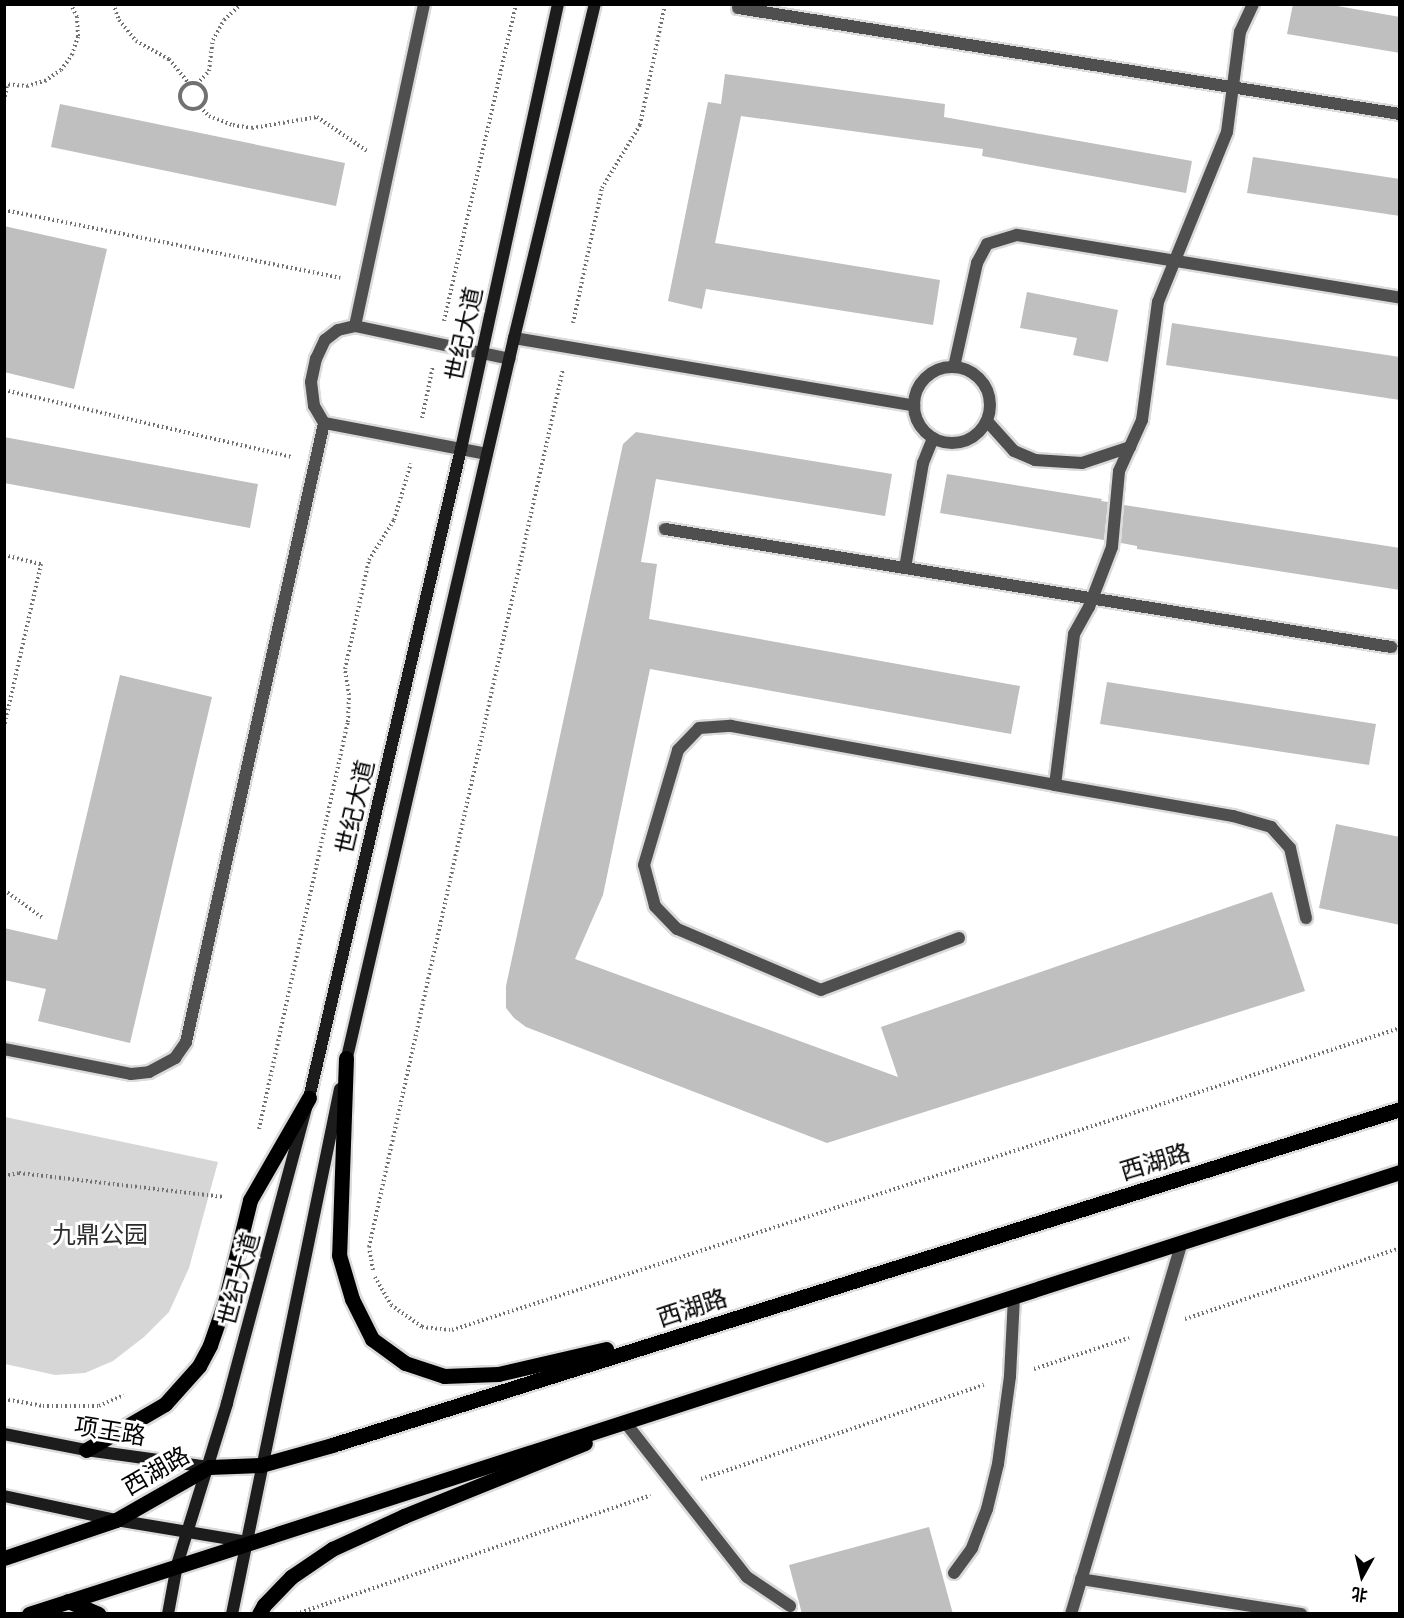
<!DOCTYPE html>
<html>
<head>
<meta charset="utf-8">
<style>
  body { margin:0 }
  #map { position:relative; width:1404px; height:1618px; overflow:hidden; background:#fff; font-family:Jost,"Noto Sans SC",sans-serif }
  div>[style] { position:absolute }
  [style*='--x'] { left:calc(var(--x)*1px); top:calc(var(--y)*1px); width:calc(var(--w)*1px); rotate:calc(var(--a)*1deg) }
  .green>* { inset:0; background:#d6d6d6 }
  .building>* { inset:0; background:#bfbfbf }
  .path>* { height:4px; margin-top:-2px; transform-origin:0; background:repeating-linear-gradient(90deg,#717171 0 1.5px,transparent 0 4.5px) }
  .path>.ring { margin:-2px; padding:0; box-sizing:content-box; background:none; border:4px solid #717171; border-radius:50% }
  .roads { filter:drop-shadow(2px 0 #dbdbdb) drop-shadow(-2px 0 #dbdbdb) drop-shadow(0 2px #dbdbdb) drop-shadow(0 -2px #dbdbdb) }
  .lane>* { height:12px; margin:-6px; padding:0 6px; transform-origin:6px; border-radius:6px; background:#4f4f4f }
  .lane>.ring { margin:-6px; padding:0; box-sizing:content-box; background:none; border:12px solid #4f4f4f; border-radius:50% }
  .street>* { height:12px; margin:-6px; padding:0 6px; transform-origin:6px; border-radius:6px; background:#4f4f4f }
  .secondary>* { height:12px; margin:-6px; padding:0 6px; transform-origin:6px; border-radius:6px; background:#1c1c1c }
  .primary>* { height:15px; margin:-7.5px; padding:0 7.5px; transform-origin:7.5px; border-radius:7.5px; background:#000 }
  span { translate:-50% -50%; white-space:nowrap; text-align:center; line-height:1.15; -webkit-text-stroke:6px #fff; paint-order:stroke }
  .street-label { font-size:24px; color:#000 }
  .park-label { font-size:24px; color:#2d2d2d }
  .frame { position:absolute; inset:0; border:6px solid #000; pointer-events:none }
  .north { position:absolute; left:1332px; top:1546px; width:60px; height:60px; -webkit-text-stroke:4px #fff; paint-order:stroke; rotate:188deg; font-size:16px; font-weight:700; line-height:24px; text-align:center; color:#000 }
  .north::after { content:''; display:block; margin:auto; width:21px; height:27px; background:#000; clip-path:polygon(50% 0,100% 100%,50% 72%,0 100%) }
</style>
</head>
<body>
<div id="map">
  <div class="green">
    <div style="clip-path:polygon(5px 1117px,218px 1162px,189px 1268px,169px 1312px,144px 1337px,113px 1361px,85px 1373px,55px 1375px,5px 1364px)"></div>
  </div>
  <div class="building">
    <div style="clip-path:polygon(1293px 4px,1326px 4px,1400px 17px,1400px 53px,1287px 34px)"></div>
    <div style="clip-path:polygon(725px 74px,945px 104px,944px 117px,1192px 161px,1186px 193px,982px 156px,983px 149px,741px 116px,715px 243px,940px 280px,933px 325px,706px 289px,702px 309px,668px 301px,708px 102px,721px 104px)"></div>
    <div style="clip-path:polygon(60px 104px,345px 163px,336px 206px,51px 147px)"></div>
    <div style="clip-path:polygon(1253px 157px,1400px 179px,1400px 216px,1247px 193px)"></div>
    <div style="clip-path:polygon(4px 226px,107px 249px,74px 389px,4px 372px)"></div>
    <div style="clip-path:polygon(1027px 292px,1118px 310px,1108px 362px,1073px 355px,1077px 338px,1020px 328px)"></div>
    <div style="clip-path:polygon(1172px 323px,1400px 357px,1400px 400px,1166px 365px)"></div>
    <div style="clip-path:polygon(636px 432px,892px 474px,885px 516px,656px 479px,641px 562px,657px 564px,649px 619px,1020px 686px,1011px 734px,650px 669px,603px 895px,575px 959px,898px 1077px,881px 1027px,1272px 892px,1305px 991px,827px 1143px,526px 1027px,514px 1018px,506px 1008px,506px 986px,623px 444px)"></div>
    <div style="clip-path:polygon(4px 437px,258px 484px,250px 528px,4px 483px)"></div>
    <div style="clip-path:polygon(947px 474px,1102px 499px,1101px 501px,1108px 502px,1104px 540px,940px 513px)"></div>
    <div style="clip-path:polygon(1124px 505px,1400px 548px,1400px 590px,1137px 549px,1137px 546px,1121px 543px)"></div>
    <div style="clip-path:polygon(120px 675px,212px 697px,130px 1043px,38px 1021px,46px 989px,4px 980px,4px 928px,57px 940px)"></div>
    <div style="clip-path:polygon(1107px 682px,1376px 724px,1369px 765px,1100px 724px)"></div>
    <div style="clip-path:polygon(1336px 824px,1400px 837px,1400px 925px,1319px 908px)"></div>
    <div style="clip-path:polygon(929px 1527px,953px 1614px,802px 1614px,789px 1565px)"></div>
  </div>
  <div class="path">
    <div style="--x:113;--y:4;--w:17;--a:69"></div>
    <div style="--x:119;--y:20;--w:27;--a:51"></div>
    <div style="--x:136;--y:41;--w:38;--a:29"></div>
    <div style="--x:169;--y:59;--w:32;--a:51"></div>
    <div class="ring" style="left:180px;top:83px;width:22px;height:22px"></div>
    <div style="--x:4;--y:84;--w:23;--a:5"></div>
    <div style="--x:27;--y:86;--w:19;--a:-16"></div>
    <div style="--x:45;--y:81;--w:19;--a:-35"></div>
    <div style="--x:61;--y:70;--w:19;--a:-54"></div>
    <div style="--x:72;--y:55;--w:20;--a:-72"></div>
    <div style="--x:78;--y:36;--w:19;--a:-93"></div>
    <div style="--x:77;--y:17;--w:14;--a:-115"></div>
    <div style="--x:197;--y:84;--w:18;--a:-47"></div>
    <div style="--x:209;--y:71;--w:31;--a:-83"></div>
    <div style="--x:213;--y:40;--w:23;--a:-61"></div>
    <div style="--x:224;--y:20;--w:23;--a:-43"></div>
    <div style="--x:4;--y:101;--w:15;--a:-79"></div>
    <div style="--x:200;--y:107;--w:13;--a:45"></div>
    <div style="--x:209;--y:116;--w:26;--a:21"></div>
    <div style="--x:233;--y:125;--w:19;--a:9"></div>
    <div style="--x:252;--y:128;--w:66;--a:-9.6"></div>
    <div style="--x:317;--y:117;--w:60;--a:34.2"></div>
    <div style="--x:4;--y:210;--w:343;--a:11.4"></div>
    <div style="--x:444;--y:321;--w:325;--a:-77.2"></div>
    <div style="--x:573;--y:323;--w:138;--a:-77.9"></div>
    <div style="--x:602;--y:188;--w:74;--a:-58.9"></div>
    <div style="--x:640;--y:125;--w:124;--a:-78.3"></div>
    <div style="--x:4;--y:390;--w:295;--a:13.1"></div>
    <div style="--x:422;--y:418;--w:53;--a:-78.1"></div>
    <div style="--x:4;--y:555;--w:38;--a:14"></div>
    <div style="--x:41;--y:564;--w:167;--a:102.8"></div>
    <div style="--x:4;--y:890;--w:48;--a:35.7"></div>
    <div style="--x:259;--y:1129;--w:417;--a:-77.7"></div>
    <div style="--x:348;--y:722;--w:27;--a:-88"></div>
    <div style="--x:349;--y:695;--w:26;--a:-99"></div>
    <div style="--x:345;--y:669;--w:112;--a:-77.6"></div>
    <div style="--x:369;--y:560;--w:47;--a:-58"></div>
    <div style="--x:394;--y:520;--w:59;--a:-73.4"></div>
    <div style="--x:4;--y:1176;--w:15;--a:-11"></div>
    <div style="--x:19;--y:1173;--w:206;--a:6.7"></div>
    <div style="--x:373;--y:1270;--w:23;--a:-100"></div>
    <div style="--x:369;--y:1247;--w:899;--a:-77.54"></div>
    <div style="--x:375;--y:1277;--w:32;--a:60"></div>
    <div style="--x:391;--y:1305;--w:38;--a:35"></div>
    <div style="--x:422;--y:1327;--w:30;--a:6"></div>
    <div style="--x:452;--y:1330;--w:995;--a:-17.67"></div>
    <div style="--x:1185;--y:1319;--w:226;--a:-18.3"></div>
    <div style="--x:1034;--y:1369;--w:100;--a:-18.1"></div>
    <div style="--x:4;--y:1399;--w:40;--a:10"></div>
    <div style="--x:43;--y:1406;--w:56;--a:0"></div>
    <div style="--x:99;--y:1406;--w:27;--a:-24"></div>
    <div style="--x:701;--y:1479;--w:298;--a:-18.4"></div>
    <div style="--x:296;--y:1614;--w:374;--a:-18.5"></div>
  </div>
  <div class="roads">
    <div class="lane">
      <div style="--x:738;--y:8;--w:670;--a:9.1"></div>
      <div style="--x:355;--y:326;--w:329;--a:-77.9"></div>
      <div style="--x:514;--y:338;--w:406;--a:9.6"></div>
      <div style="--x:954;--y:367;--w:107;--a:-77.5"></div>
      <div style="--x:977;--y:263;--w:21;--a:-62"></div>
      <div style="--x:987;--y:244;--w:31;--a:-17"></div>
      <div style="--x:1017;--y:235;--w:388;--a:9.3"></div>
      <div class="ring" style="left:914px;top:367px;width:64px;height:64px"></div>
      <div style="--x:987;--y:421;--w:40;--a:48"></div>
      <div style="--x:1014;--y:451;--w:23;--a:23"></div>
      <div style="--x:1035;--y:460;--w:47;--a:3.7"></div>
      <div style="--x:1082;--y:463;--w:51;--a:-18.4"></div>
      <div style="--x:487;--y:454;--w:166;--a:-169.2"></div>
      <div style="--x:324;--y:423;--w:20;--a:-120"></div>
      <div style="--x:314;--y:406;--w:24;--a:-97"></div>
      <div style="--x:311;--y:382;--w:24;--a:-78"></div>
      <div style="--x:316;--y:359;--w:21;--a:-65"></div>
      <div style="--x:325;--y:340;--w:16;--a:-38"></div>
      <div style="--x:338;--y:330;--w:17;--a:-13"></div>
      <div style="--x:355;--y:326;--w:158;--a:12"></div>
      <div style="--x:665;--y:529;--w:736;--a:9.23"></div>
      <div style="--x:905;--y:568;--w:107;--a:-80.3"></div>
      <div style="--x:923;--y:463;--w:27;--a:-68"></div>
      <div style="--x:1055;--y:785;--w:181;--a:9.9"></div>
      <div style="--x:1233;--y:816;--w:40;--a:16"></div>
      <div style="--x:1271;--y:827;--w:28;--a:48"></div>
      <div style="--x:1290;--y:848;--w:72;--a:77.1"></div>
      <div style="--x:959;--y:938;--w:147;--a:159.4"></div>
      <div style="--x:821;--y:990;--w:156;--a:-157"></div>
      <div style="--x:677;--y:929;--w:32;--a:-134"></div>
      <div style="--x:655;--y:906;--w:42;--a:-105"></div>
      <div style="--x:644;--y:865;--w:120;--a:-73.5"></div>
      <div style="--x:678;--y:750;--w:30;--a:-46"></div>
      <div style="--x:699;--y:728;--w:32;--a:-4"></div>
      <div style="--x:731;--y:726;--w:329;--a:10.3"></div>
      <div style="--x:1055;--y:785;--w:152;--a:-82.8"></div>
      <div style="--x:1074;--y:634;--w:31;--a:-61"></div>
      <div style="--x:1089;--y:607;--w:64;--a:-69"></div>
      <div style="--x:1112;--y:547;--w:76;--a:-84.7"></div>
      <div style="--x:1119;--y:471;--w:56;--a:-65.7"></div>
      <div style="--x:1142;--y:420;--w:119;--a:-82.3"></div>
      <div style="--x:1158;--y:302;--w:183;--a:-67.9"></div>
      <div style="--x:1227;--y:132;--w:101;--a:-82.6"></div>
      <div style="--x:1240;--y:32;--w:31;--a:-65"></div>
      <div style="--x:4;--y:1049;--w:129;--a:11.1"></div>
      <div style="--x:131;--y:1074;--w:18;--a:-6"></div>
      <div style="--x:149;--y:1072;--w:30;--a:-28"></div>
      <div style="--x:175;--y:1058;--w:19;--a:-55"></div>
      <div style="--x:186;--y:1042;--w:634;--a:-77.43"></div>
      <div style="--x:628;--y:1426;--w:192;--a:51.8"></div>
      <div style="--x:747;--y:1577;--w:52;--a:34"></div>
      <div style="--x:954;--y:1573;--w:31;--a:-54"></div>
      <div style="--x:972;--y:1548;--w:42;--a:-69"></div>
      <div style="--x:987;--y:1509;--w:46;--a:-76.3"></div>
      <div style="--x:998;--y:1464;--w:89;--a:-82.2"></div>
      <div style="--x:1010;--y:1376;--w:80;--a:-87.1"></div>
      <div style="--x:1081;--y:1579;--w:223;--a:9"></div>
    </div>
    <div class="street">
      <div style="--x:1071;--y:1614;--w:388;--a:-73.4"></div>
    </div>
    <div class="secondary">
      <div style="--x:345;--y:1066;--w:747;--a:-76.93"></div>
      <div style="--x:514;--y:338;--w:344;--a:-76.4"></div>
      <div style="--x:4;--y:1434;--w:84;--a:11"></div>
      <div style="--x:86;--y:1450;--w:124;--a:7.9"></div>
      <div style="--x:4;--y:1496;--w:115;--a:12.1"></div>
      <div style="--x:116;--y:1520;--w:133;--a:9.5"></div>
      <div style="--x:168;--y:1614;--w:50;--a:-79.6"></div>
      <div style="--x:177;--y:1565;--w:170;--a:-72.8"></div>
      <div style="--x:227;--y:1403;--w:316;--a:-75"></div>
      <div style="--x:309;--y:1098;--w:667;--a:-76.82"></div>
      <div style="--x:461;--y:449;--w:455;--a:-77.7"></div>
      <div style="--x:232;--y:1614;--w:536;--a:-78.38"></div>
    </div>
    <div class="primary">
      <div style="--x:346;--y:1058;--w:197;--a:92"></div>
      <div style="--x:339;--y:1255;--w:46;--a:73.5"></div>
      <div style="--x:352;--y:1299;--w:45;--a:63.4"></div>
      <div style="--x:372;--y:1339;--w:41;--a:36"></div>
      <div style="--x:405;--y:1363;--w:41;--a:18.4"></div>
      <div style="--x:444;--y:1376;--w:54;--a:-2.1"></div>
      <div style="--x:498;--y:1374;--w:111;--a:-13"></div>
      <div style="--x:86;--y:1450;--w:91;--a:-30.2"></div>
      <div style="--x:165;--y:1404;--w:51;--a:-48.2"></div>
      <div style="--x:199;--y:1366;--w:24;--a:-62"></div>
      <div style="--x:210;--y:1345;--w:46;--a:-70.8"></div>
      <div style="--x:225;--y:1302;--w:105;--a:-76.2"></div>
      <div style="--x:250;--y:1200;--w:118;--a:-60"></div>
      <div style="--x:4;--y:1558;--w:118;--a:-18.7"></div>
      <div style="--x:116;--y:1520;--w:107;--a:-29.7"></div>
      <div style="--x:209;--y:1467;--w:52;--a:-2.2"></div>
      <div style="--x:261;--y:1465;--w:74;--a:-15.7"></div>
      <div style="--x:332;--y:1445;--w:1120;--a:-17.46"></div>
      <div style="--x:68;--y:1601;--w:33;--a:23"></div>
      <div style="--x:29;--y:1614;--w:1440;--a:-17.87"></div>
      <div style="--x:259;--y:1614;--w:10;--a:-61"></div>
      <div style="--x:264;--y:1605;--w:39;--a:-46"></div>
      <div style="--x:291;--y:1577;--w:50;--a:-34.3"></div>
      <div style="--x:332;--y:1549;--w:79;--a:-24.6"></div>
      <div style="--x:404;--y:1516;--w:195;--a:-22"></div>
    </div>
  </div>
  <div class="street-label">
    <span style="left:464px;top:334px;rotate:-78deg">世纪大道</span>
    <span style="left:355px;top:807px;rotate:-77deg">世纪大道</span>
    <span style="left:1155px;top:1162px;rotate:-17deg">西湖路</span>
    <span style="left:239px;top:1279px;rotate:-75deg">世纪大道</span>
    <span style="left:692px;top:1308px;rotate:-18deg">西湖路</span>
    <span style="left:110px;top:1431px;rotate:9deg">项王路</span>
    <span style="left:156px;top:1471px;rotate:-30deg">西湖路</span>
  </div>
  <div class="park-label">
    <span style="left:100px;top:1235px">九鼎公园</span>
  </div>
  <div class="frame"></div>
  <div class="north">北</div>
</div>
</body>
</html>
